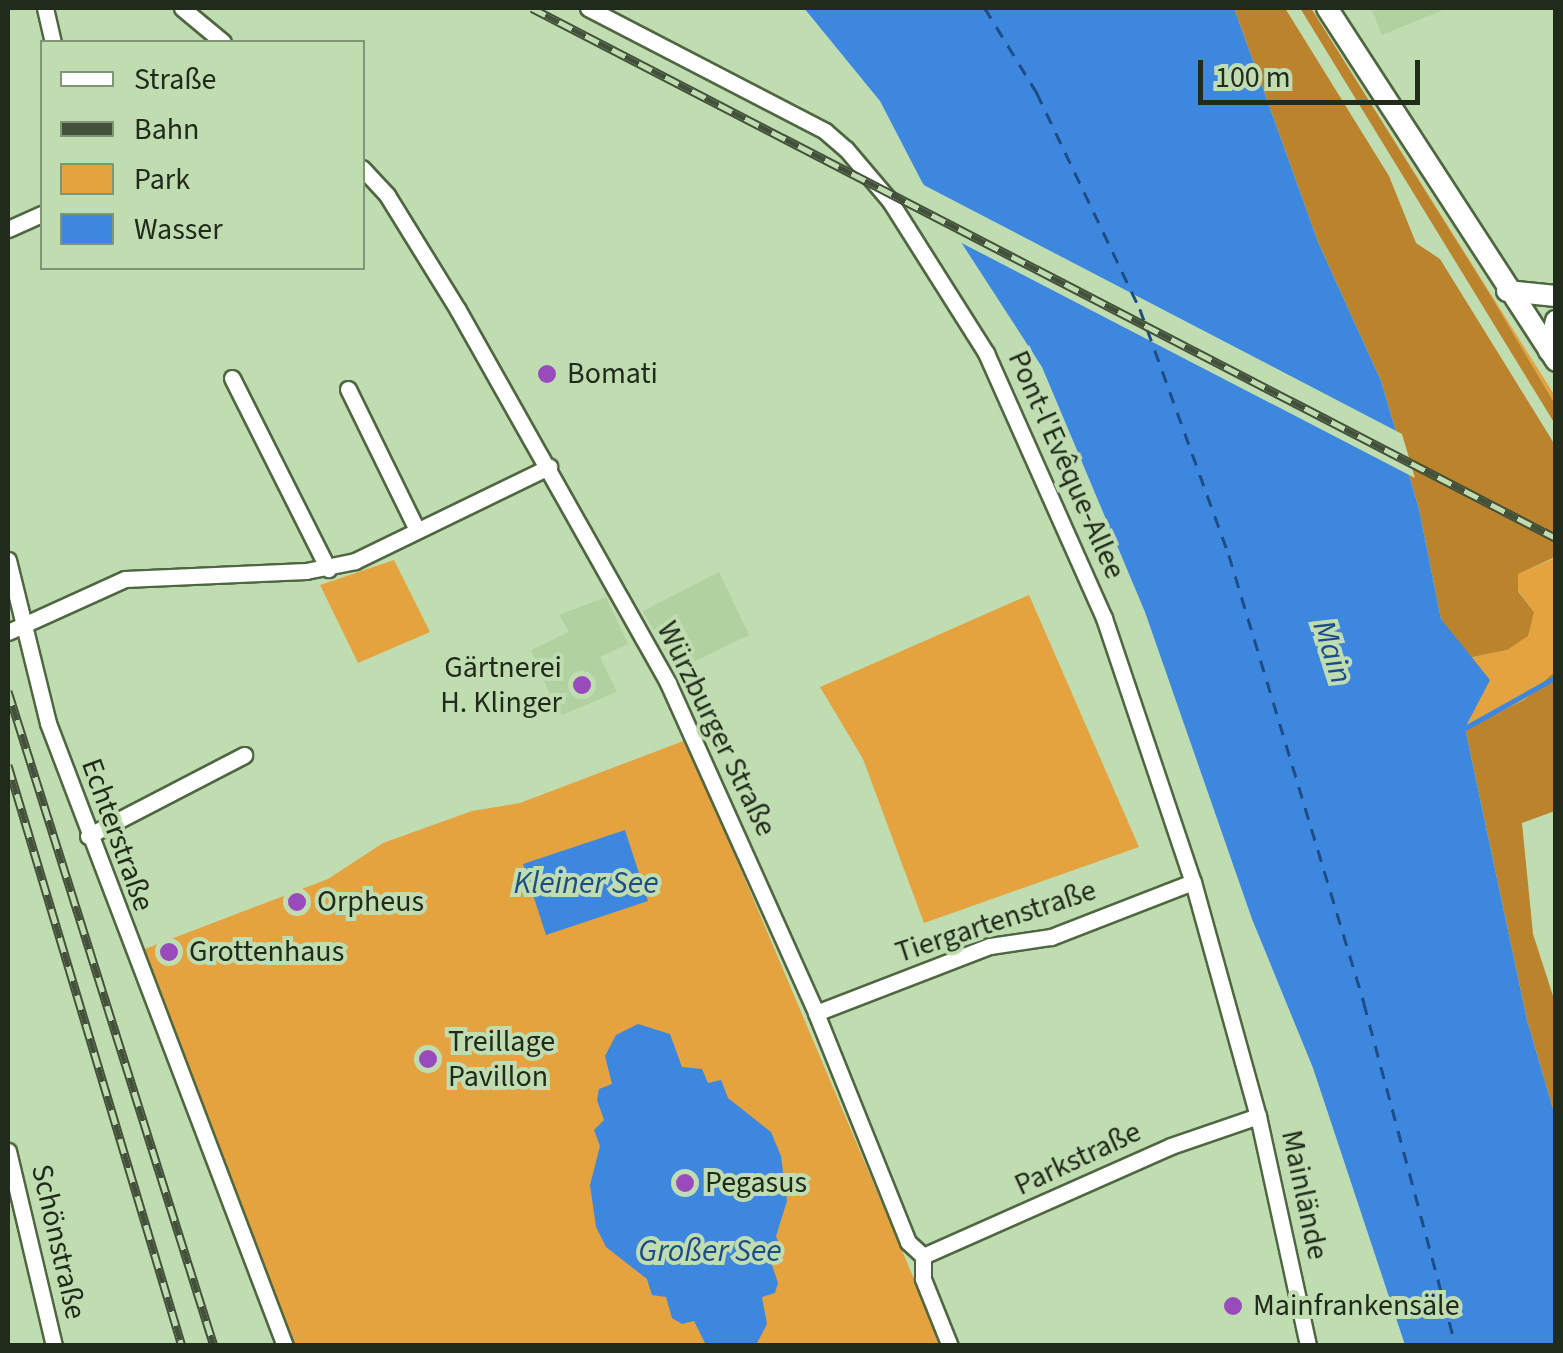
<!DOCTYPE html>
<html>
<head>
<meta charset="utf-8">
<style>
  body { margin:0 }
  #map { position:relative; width:1563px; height:1353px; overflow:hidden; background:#c0dcb1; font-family:"Source Sans 3",sans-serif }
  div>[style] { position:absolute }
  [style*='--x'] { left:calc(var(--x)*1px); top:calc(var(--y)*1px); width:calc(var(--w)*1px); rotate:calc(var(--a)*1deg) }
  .built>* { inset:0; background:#b1d1a0 }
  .green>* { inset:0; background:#e4a33f }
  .forest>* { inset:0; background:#bb842c }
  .water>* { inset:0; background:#3e87df }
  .pier>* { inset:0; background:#c0dcb1 }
  .stream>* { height:5px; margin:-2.5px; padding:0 2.5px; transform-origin:2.5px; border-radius:2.5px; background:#3e87df }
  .ferry>* { height:2.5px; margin-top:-1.25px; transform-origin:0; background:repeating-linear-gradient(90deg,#1c4d86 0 12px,transparent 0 22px) }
  .roads { filter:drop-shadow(2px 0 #4f6741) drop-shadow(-2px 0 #4f6741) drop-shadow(0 2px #4f6741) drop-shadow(0 -2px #4f6741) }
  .street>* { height:15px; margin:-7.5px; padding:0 7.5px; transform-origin:7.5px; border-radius:7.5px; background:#fff }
  .secondary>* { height:20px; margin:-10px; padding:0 10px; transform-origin:10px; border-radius:10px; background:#fff }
  .rail>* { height:9px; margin-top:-4.5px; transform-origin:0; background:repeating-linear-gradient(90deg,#c0dcb1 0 15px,#43513b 0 30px); box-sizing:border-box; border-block:2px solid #43513b }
  .dots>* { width:28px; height:28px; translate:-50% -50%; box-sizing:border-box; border:5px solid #c0dcb1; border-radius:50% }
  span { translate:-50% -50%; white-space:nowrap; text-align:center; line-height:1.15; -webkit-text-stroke:8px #c0dcb1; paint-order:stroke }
  .poi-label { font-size:30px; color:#212b1b }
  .left { translate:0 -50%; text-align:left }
  .right { translate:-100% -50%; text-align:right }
  .street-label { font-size:30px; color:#212b1b }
  .water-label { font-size:32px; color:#1c4d86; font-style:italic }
  .frame { position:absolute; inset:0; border:10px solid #212b1b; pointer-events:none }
  .legend { position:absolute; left:40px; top:40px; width:325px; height:230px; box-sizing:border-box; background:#c0dcb1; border:2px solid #809575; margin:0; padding:12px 18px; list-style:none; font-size:30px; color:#212b1b }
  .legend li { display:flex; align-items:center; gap:20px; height:50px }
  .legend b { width:50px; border:2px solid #809575 }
  .scale { position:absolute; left:1198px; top:60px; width:222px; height:45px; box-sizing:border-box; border:5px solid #212b1b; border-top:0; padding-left:12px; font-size:30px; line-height:35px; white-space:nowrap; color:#212b1b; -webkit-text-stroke:8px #c0dcb1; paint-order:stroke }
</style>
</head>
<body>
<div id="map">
  <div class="built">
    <div style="clip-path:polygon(1371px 8px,1448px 8px,1382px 35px)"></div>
    <div style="clip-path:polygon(719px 572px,749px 635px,676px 670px,643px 611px)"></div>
    <div style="clip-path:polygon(606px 597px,628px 644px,600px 657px,617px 692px,559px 716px,531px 650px,569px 632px,559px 615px)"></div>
  </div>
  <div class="green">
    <div style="clip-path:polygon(1311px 8px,1555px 396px,1555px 404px,1491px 296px)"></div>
    <div style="clip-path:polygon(1555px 558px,1555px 671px,1524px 700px,1465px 728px,1478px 702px,1468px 658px,1507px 650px,1534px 612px,1518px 590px,1517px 574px)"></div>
    <div style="clip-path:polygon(394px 560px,430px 632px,358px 663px,320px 585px)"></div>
    <div style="clip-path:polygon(1029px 595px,1139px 847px,924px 923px,863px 759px,820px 687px)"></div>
    <div style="clip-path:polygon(686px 740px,942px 1345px,292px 1345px,137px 952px,328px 879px,383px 843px,472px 811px,520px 803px)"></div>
  </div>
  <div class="forest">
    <div style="clip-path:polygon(1234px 8px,1285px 8px,1389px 176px,1416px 243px,1440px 259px,1555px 445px,1555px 557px,1518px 574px,1518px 591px,1534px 612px,1528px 636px,1507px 650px,1468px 658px,1441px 619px,1419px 509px,1381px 381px,1318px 242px)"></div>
    <div style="clip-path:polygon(1300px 8px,1311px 8px,1491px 296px,1555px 404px,1555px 424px)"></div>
    <div style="clip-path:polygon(1555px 671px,1555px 811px,1522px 823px,1533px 934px,1555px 1002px,1555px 1116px,1527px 1020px,1465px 728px,1524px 700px)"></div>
  </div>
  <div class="water">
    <div style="clip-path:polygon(804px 8px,1234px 8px,1318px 242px,1381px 381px,1419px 509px,1441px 619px,1490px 680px,1465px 728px,1527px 1020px,1555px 1116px,1555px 1345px,1405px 1345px,1313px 1068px,1252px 919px,1145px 612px,1042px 367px,922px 182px,880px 101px)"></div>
    <div style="clip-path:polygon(625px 830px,648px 901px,546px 935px,523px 864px)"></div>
    <div style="clip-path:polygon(638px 1024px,670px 1034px,682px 1067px,702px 1069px,708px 1083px,721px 1080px,728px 1098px,771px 1132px,781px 1156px,787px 1201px,776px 1236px,782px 1252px,771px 1262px,778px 1283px,775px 1293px,762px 1297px,767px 1324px,756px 1345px,706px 1345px,694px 1321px,682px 1324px,672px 1318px,666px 1297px,652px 1295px,647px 1279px,606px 1247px,596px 1227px,590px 1185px,600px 1146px,594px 1130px,604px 1120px,597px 1100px,599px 1089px,612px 1084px,605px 1056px,616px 1035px)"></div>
  </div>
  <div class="pier">
    <div style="clip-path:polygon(916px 181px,1402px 434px,1415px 478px,950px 237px)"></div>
  </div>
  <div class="stream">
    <div style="--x:1465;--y:728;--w:104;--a:-29.3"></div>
  </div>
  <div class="ferry">
    <div style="--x:985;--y:8;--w:100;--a:58.5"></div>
    <div style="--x:1037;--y:93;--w:239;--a:64.5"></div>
    <div style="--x:1140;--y:309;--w:262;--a:70.1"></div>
    <div style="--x:1229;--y:555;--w:468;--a:73.2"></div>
    <div style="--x:1364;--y:1003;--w:355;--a:75"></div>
  </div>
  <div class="roads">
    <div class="street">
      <div style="--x:45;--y:8;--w:35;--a:77"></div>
      <div style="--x:182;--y:8;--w:53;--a:39.7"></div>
      <div style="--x:588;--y:8;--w:267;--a:27.4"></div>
      <div style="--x:825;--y:131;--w:28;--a:41"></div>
      <div style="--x:846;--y:149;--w:68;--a:49.8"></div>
      <div style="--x:890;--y:201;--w:180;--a:57.7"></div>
      <div style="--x:986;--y:353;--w:290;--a:66"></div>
      <div style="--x:1104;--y:618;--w:279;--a:71.4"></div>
      <div style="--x:1193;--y:882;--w:243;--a:74.5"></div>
      <div style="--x:1258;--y:1116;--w:235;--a:77.7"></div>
      <div style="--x:362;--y:168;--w:37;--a:47"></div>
      <div style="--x:387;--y:195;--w:135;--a:58.3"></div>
      <div style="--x:458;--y:310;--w:428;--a:60.6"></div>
      <div style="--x:668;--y:683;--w:362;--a:65.8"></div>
      <div style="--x:816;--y:1013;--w:247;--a:68.1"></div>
      <div style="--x:908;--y:1242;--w:21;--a:43"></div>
      <div style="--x:8;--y:229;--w:37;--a:-24"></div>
      <div style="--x:232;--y:378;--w:214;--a:63.3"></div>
      <div style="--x:348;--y:389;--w:157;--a:63.9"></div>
      <div style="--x:8;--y:560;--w:168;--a:76.2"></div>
      <div style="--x:48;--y:723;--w:667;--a:69.17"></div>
      <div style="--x:8;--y:632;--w:128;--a:-24.4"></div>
      <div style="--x:125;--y:579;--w:181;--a:-2.5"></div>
      <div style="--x:306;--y:571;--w:50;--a:-11.5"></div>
      <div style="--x:355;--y:561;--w:216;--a:-25.9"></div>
      <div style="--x:88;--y:836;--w:176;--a:-27.4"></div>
      <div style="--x:816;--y:1013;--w:186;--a:-21.1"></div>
      <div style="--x:990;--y:946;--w:62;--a:-8.4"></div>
      <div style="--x:1051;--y:937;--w:152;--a:-21.2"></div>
      <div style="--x:8;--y:1151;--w:200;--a:76.7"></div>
      <div style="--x:923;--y:1256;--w:271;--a:-23.9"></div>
      <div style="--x:1171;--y:1146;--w:92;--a:-19"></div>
      <div style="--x:923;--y:1256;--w:23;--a:90"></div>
      <div style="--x:923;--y:1279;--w:72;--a:68.1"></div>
    </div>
    <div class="secondary">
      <div style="--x:1327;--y:8;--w:421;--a:57"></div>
      <div style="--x:1507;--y:291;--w:49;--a:5.8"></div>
      <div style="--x:1549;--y:351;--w:31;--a:-77"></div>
    </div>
  </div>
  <div class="rail">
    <div style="--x:532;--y:8;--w:1153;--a:27.37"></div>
    <div style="--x:8;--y:691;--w:687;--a:72.54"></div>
    <div style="--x:8;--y:765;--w:606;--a:73.33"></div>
  </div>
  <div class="dots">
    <div style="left:547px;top:374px;background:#9a4bbb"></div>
    <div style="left:582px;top:685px;background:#9a4bbb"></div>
    <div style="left:297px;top:902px;background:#9a4bbb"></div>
    <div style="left:169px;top:952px;background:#9a4bbb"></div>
    <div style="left:428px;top:1059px;background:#9a4bbb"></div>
    <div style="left:685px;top:1183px;background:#9a4bbb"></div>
    <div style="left:1233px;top:1306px;background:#9a4bbb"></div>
  </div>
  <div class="poi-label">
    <span class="left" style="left:567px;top:374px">Bomati</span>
    <span class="right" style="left:562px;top:685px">Gärtnerei<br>H. Klinger</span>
    <span class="left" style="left:317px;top:902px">Orpheus</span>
    <span class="left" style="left:189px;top:952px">Grottenhaus</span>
    <span class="left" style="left:448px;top:1059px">Treillage<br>Pavillon</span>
    <span class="left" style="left:705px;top:1183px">Pegasus</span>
    <span class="left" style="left:1253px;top:1306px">Mainfrankensäle</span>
  </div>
  <div class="street-label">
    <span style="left:1066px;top:465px;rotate:66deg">Pont-l'Evêque-Allee</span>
    <span style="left:716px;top:729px;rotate:64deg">Würzburger Straße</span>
    <span style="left:117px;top:835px;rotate:70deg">Echterstraße</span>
    <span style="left:996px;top:922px;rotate:-18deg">Tiergartenstraße</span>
    <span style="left:1078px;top:1159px;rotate:-25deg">Parkstraße</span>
    <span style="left:1304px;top:1195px;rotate:78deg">Mainlände</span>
    <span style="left:58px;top:1242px;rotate:77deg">Schönstraße</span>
  </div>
  <div class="water-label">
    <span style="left:1332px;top:652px;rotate:72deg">Main</span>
    <span style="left:586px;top:883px">Kleiner See</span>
    <span style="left:710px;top:1251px">Großer See</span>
  </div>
  <div class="frame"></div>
  <ul class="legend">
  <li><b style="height:12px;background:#fff"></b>Straße</li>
  <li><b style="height:12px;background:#43513b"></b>Bahn</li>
  <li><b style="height:28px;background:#e4a33f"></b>Park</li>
  <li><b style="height:28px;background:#3e87df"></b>Wasser</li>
  </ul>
  <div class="scale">100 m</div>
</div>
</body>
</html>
